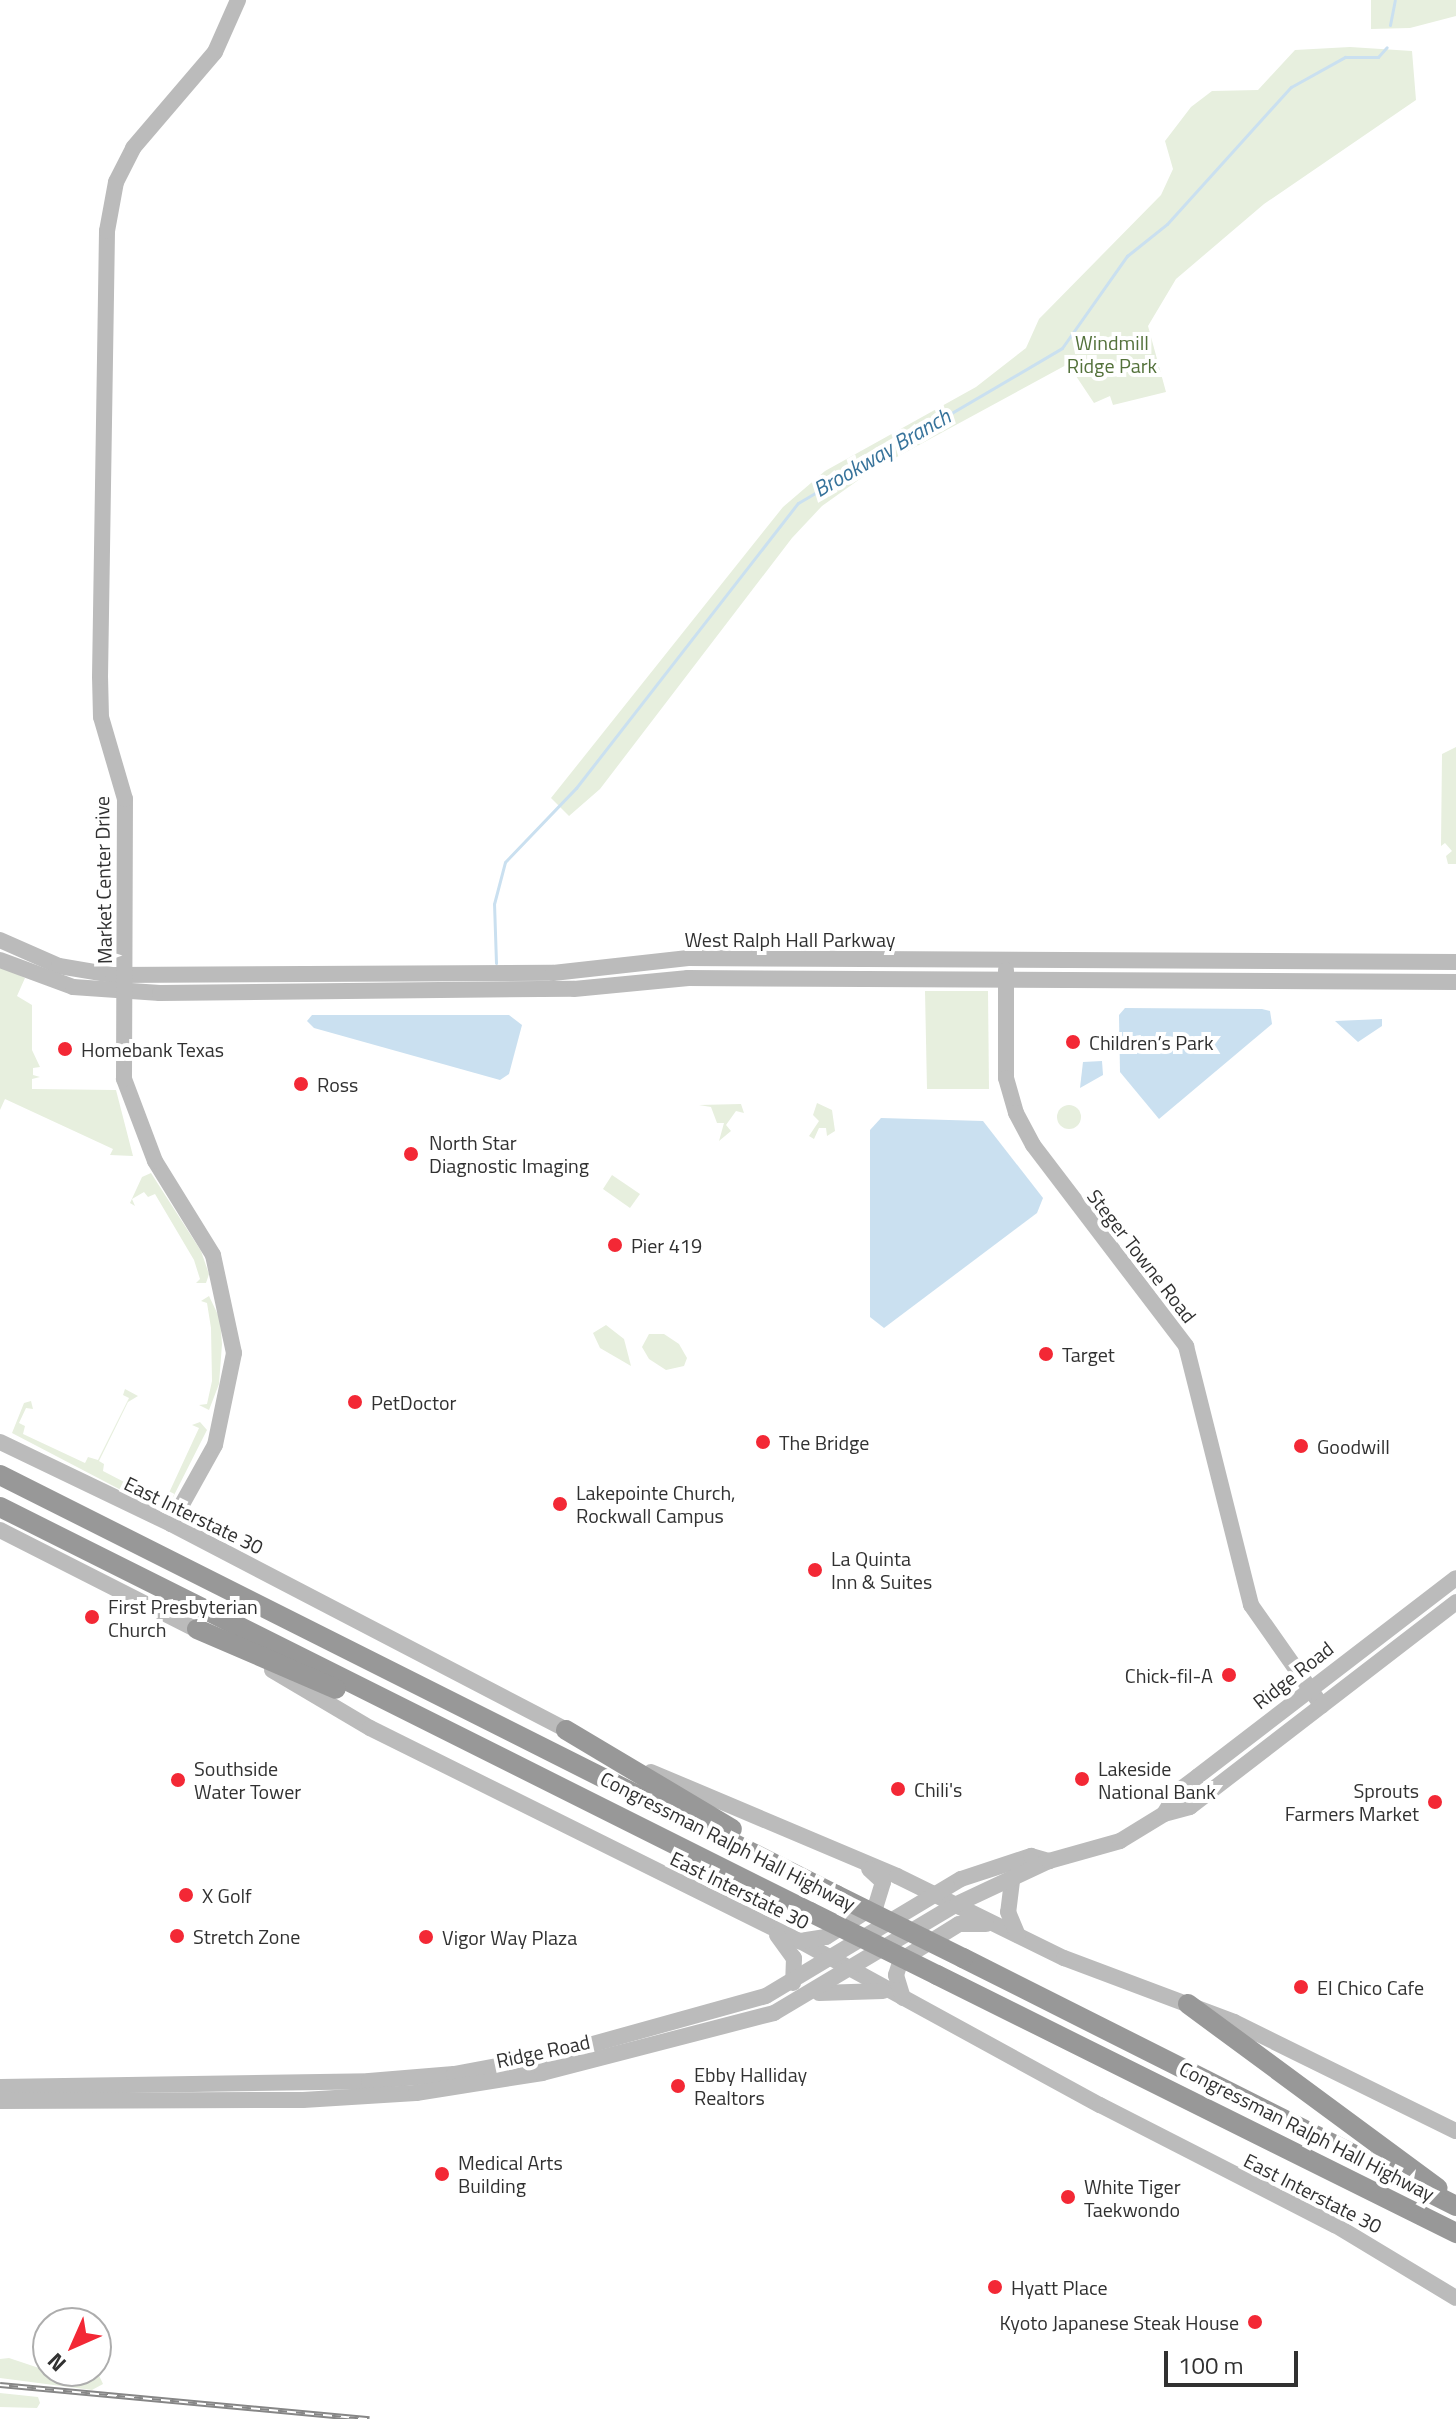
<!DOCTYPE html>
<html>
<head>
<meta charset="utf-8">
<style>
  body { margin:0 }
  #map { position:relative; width:1456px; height:2419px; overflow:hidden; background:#fff; font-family:"Titillium Web",sans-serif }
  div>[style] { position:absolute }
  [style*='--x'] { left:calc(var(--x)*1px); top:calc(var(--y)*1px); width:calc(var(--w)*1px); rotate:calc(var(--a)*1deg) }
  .green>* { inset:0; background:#e7efde }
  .round { border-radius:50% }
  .water>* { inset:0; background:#cae0f0 }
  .stream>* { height:3px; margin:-1.5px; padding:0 1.5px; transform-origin:1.5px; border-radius:1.5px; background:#cae0f0 }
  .secondary>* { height:16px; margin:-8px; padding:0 8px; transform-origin:8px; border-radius:8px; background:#bbb }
  .highway>* { height:20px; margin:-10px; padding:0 10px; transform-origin:10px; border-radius:10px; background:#989898 }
  .rail>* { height:6px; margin-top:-3px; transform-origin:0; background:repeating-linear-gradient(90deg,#fff 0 9px,#868686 0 18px); box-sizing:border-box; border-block:2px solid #868686 }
  .highway-bridge>* { height:20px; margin:-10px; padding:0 10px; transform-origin:10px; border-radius:10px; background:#989898 }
  .dots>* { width:22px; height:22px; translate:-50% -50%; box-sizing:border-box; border:4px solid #fff; border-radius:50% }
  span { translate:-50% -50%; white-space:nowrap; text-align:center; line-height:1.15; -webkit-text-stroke:8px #fff; paint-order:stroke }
  .park-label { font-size:20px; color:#53713a }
  .street-label { font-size:20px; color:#313131 }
  .poi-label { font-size:20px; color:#313131 }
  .left { translate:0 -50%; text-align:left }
  .right { translate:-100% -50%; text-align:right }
  .water-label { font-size:22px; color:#37739b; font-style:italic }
  .north { position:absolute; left:32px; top:2307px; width:80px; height:80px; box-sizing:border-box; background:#fff; border:2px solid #adadad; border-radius:50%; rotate:225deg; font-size:22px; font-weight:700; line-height:32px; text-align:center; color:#313131 }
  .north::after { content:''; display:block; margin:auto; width:28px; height:36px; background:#f32835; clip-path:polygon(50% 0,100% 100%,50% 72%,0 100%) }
  .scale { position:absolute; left:1164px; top:2351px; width:134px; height:36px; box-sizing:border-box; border:4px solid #313131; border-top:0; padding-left:10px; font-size:24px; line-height:28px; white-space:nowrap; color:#313131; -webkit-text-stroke:6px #fff; paint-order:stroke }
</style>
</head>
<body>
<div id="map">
  <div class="green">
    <div style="clip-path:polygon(1371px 0,1456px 0,1456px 16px,1410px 28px,1371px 29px)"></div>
    <div style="clip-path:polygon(1350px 47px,1412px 51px,1416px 100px,1264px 204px,1176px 279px,1148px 326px,1166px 392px,1113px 405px,1110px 396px,1094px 403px,1068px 364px,871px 471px,822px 506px,792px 538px,600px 789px,569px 816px,551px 798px,783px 507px,825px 471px,976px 387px,1026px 348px,1039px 319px,1161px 195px,1173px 169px,1165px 141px,1191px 107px,1212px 91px,1258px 90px,1295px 50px)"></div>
    <div style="clip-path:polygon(1456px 747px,1456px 864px,1448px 864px,1446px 856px,1452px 851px,1445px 843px,1441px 846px,1442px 754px)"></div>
    <div style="clip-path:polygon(0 965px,25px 978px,17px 996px,32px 1005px,32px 1050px,40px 1067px,33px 1068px,33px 1075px,40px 1077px,32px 1079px,32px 1089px,116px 1090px,133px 1156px,110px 1155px,113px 1149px,5px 1099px,0 1110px)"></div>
    <div style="clip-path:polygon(925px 991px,988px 991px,989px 1089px,927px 1089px)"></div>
    <div style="clip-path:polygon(817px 1103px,832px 1110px,835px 1131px,827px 1136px,826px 1128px,819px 1128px,814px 1139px,809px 1136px,819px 1121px,813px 1115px)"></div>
    <div style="clip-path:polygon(741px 1104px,744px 1113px,736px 1111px,726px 1125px,731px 1131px,719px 1141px,724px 1123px,717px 1123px,711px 1107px,699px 1105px)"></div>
    <div class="round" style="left:1057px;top:1105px;width:24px;height:24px"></div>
    <div style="clip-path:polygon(151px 1173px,201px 1251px,209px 1274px,206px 1283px,196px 1283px,200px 1279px,194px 1260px,155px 1194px,148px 1197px,144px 1192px,132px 1199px,135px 1206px,130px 1203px,142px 1177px)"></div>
    <div style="clip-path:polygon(612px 1175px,640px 1194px,630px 1208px,603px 1189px)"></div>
    <div style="clip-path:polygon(209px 1296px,220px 1319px,222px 1344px,219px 1384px,209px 1410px,199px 1405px,207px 1404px,212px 1381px,211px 1328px,207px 1303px,201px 1301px)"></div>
    <div style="clip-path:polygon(606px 1325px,624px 1339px,631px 1366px,600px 1348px,593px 1333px)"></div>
    <div style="clip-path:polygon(649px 1334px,664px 1334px,679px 1344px,687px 1358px,684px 1366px,666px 1370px,649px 1359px,642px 1347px)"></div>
    <div style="clip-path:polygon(125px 1389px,138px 1396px,128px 1402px,99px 1461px,104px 1464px,103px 1471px,157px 1499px,162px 1493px,168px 1495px,199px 1428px,192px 1425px,200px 1422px,207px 1430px,165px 1513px,12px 1433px,24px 1403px,31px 1401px,33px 1409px,26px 1408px,19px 1423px,25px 1426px,23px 1434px,85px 1463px,88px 1457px,98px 1460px,129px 1398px,123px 1395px)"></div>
    <div style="clip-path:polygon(9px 2358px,48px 2371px,96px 2369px,103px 2384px,92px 2390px,0 2378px,0 2359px)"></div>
    <div style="clip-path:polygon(0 2393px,38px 2397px,40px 2403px,37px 2408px,0 2407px)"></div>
  </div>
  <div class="water">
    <div style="clip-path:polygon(1125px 1008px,1262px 1009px,1270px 1011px,1272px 1024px,1159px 1119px,1120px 1072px,1119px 1015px)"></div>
    <div style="clip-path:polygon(312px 1015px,509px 1015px,522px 1025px,509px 1074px,500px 1080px,314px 1028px,307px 1021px)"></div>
    <div style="clip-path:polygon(1382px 1019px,1382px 1026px,1358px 1042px,1335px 1021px)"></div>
    <div style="clip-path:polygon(1083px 1062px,1102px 1061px,1103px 1075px,1080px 1088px)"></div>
    <div style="clip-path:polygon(881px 1118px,983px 1121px,1043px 1198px,1037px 1213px,884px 1328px,870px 1317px,870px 1130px)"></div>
  </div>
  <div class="stream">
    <div style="--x:1390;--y:25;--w:25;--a:-79"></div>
    <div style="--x:496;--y:963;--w:59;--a:-91.9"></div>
    <div style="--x:494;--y:904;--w:43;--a:-75.3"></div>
    <div style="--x:505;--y:862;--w:103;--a:-46.2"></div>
    <div style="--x:576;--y:788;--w:361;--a:-52.1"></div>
    <div style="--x:798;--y:503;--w:306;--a:-30.4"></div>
    <div style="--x:1062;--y:348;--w:113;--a:-54.8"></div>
    <div style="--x:1127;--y:256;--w:51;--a:-38.7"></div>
    <div style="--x:1167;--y:224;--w:185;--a:-47.9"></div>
    <div style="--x:1291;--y:87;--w:62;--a:-29.1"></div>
    <div style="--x:1345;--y:57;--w:33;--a:0"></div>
    <div style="--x:1378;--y:57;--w:13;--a:-48"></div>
  </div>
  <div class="secondary">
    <div style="--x:0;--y:940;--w:64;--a:23.8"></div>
    <div style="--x:59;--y:966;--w:55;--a:9.5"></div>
    <div style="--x:113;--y:975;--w:440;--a:-0.3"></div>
    <div style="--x:553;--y:973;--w:136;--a:-6.3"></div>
    <div style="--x:688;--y:958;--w:768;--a:0.3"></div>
    <div style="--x:0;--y:960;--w:78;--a:20.3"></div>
    <div style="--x:73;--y:987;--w:87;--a:3.9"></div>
    <div style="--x:160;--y:993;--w:414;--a:-0.6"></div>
    <div style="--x:574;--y:989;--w:115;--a:-5.5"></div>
    <div style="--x:688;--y:978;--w:768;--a:0.3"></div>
    <div style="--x:1006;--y:970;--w:108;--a:90"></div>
    <div style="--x:1006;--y:1078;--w:36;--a:74"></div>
    <div style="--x:1016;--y:1113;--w:36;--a:62"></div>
    <div style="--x:1033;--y:1145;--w:253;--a:52.7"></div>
    <div style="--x:1186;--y:1346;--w:267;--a:75.9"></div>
    <div style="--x:1251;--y:1605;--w:123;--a:54.9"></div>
    <div style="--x:0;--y:1442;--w:190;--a:25.6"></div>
    <div style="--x:171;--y:1524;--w:457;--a:27.5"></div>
    <div style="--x:171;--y:1524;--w:90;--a:-60.9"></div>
    <div style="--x:215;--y:1445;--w:94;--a:-78.3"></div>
    <div style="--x:234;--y:1353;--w:100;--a:-102.1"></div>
    <div style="--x:213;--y:1255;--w:110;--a:-121.7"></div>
    <div style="--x:155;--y:1161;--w:88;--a:-110.7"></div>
    <div style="--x:124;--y:1079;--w:280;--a:-89.8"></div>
    <div style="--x:125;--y:799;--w:85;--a:-106.3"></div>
    <div style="--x:101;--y:717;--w:40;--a:-91.4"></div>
    <div style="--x:100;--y:677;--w:446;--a:-89.1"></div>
    <div style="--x:107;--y:231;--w:50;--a:-79.6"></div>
    <div style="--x:116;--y:182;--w:38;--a:-63"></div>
    <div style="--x:133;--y:148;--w:126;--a:-49.5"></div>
    <div style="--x:215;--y:52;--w:57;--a:-66.1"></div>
    <div style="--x:0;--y:1530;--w:230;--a:26.9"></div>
    <div style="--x:272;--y:1670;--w:114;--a:30.6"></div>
    <div style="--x:370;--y:1728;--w:480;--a:26.4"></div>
    <div style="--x:800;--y:1941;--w:342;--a:28.7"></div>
    <div style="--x:1100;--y:2105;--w:264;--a:27.1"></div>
    <div style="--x:1335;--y:2225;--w:141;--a:31.1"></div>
    <div style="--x:651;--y:1772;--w:267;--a:22.9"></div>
    <div style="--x:897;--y:1876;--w:186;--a:26.2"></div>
    <div style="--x:1064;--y:1958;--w:182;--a:20.6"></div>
    <div style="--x:1234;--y:2022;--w:247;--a:26.2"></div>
    <div style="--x:1164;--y:1814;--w:26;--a:-59"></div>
    <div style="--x:1177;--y:1792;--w:26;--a:-37"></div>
    <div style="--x:1198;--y:1776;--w:325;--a:-37.5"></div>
    <div style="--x:1012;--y:1881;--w:31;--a:97"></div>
    <div style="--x:1008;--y:1912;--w:25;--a:67"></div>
    <div style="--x:777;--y:1935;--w:29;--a:54"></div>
    <div style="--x:794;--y:1958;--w:25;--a:92"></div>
    <div style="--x:800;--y:1941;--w:26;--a:-9"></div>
    <div style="--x:826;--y:1937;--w:59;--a:-32.6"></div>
    <div style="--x:876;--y:1905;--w:24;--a:-73"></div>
    <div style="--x:883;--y:1882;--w:19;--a:-137"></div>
    <div style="--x:819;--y:1993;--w:64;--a:-1.8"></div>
    <div style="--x:903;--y:1998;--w:24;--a:-107"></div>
    <div style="--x:896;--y:1975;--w:16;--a:-72"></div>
    <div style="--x:901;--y:1960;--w:68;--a:-31.8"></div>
    <div style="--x:959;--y:1924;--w:27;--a:0"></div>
    <div style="--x:0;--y:2087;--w:369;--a:-0.9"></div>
    <div style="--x:369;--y:2081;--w:85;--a:-4.7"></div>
    <div style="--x:454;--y:2074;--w:94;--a:-10.5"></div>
    <div style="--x:546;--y:2057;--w:228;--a:-15.5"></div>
    <div style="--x:766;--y:1996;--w:227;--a:-31"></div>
    <div style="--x:961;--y:1879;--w:74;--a:-18.2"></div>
    <div style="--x:1031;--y:1856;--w:19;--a:16"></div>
    <div style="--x:0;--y:2101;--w:303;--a:-0.2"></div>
    <div style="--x:303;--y:2100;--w:113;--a:-3.5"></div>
    <div style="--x:416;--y:2093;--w:128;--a:-9"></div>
    <div style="--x:542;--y:2073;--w:240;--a:-14.5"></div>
    <div style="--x:774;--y:2013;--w:213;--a:-30.8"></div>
    <div style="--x:957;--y:1904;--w:102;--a:-25.1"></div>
    <div style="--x:1049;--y:1861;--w:74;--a:-15.7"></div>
    <div style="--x:1120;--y:1841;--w:52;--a:-31.5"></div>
    <div style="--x:1164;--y:1814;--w:27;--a:-15"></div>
    <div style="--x:1190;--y:1807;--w:336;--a:-37.6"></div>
  </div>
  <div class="highway">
    <div style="--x:0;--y:1475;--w:936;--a:26.67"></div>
    <div style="--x:0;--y:1507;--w:906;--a:26.57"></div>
    <div style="--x:197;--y:1629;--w:151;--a:23.3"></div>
    <div style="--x:566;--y:1730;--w:193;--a:30.8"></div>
    <div style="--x:963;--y:1958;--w:552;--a:26.7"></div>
    <div style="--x:937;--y:1975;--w:580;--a:26.43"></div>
    <div style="--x:1188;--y:2004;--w:310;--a:36.4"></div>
  </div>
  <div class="rail">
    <div style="--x:0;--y:2385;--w:371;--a:5.3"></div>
  </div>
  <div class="highway-bridge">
    <div style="--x:836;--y:1895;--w:142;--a:26.4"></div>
    <div style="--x:810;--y:1912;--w:142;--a:26.4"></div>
  </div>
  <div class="dots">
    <div style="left:1073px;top:1042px;background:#f32835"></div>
    <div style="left:65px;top:1049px;background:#f32835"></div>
    <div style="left:301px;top:1084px;background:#f32835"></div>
    <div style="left:411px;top:1154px;background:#f32835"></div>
    <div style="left:615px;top:1245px;background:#f32835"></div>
    <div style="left:1046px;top:1354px;background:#f32835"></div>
    <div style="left:355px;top:1402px;background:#f32835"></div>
    <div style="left:763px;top:1442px;background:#f32835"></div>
    <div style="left:1301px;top:1446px;background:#f32835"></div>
    <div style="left:560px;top:1504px;background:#f32835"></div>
    <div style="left:815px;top:1570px;background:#f32835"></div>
    <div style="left:92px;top:1617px;background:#f32835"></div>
    <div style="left:1229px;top:1675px;background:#f32835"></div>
    <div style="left:1082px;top:1779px;background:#f32835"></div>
    <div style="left:178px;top:1780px;background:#f32835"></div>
    <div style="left:898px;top:1789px;background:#f32835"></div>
    <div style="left:1435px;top:1802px;background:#f32835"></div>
    <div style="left:186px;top:1895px;background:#f32835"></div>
    <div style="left:177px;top:1936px;background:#f32835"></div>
    <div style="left:426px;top:1937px;background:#f32835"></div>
    <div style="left:1301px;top:1987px;background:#f32835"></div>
    <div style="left:678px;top:2086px;background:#f32835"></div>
    <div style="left:442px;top:2174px;background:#f32835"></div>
    <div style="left:1068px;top:2197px;background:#f32835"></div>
    <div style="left:995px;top:2287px;background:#f32835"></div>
    <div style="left:1255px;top:2322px;background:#f32835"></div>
  </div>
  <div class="park-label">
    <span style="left:1112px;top:354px">Windmill<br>Ridge Park</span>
  </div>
  <div class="street-label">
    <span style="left:103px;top:880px;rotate:-91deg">Market Center Drive</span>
    <span style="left:790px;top:939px">West Ralph Hall Parkway</span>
    <span style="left:1142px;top:1256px;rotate:52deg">Steger Towne Road</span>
    <span style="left:194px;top:1515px;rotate:26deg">East Interstate 30</span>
    <span style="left:1293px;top:1675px;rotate:-38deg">Ridge Road</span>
    <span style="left:728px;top:1841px;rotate:27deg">Congressman Ralph Hall Highway</span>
    <span style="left:740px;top:1890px;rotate:26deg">East Interstate 30</span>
    <span style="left:543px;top:2051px;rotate:-12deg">Ridge Road</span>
    <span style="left:1307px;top:2131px;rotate:27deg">Congressman Ralph Hall Highway</span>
    <span style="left:1313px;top:2193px;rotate:27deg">East Interstate 30</span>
  </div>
  <div class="poi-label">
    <span class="left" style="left:1089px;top:1042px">Children’s Park</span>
    <span class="left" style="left:81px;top:1049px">Homebank Texas</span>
    <span class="left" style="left:317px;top:1084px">Ross</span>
    <span class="left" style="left:429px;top:1154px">North Star<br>Diagnostic Imaging</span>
    <span class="left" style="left:631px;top:1245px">Pier 419</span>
    <span class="left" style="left:1062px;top:1354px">Target</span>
    <span class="left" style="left:371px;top:1402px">PetDoctor</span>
    <span class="left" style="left:779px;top:1442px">The Bridge</span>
    <span class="left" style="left:1317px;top:1446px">Goodwill</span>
    <span class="left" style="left:576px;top:1504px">Lakepointe Church,<br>Rockwall Campus</span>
    <span class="left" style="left:831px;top:1570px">La Quinta<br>Inn &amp; Suites</span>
    <span class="left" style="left:108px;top:1618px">First Presbyterian<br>Church</span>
    <span class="right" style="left:1213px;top:1675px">Chick-fil-A</span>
    <span class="left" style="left:194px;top:1780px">Southside<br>Water Tower</span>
    <span class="left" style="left:1098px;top:1780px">Lakeside<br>National Bank</span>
    <span class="left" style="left:914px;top:1789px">Chili's</span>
    <span class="right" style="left:1419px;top:1802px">Sprouts<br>Farmers Market</span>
    <span class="left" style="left:202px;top:1895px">X Golf</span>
    <span class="left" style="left:193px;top:1936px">Stretch Zone</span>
    <span class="left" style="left:442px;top:1937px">Vigor Way Plaza</span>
    <span class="left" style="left:1317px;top:1987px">El Chico Cafe</span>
    <span class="left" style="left:694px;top:2086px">Ebby Halliday<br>Realtors</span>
    <span class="left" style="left:458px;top:2174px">Medical Arts<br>Building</span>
    <span class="left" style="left:1084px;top:2198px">White Tiger<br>Taekwondo</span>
    <span class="left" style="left:1011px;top:2287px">Hyatt Place</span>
    <span class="right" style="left:1239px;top:2322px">Kyoto Japanese Steak House</span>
  </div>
  <div class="water-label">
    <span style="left:882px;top:453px;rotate:-30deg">Brookway Branch</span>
  </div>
  <div class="north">N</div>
  <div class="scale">100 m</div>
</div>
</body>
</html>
